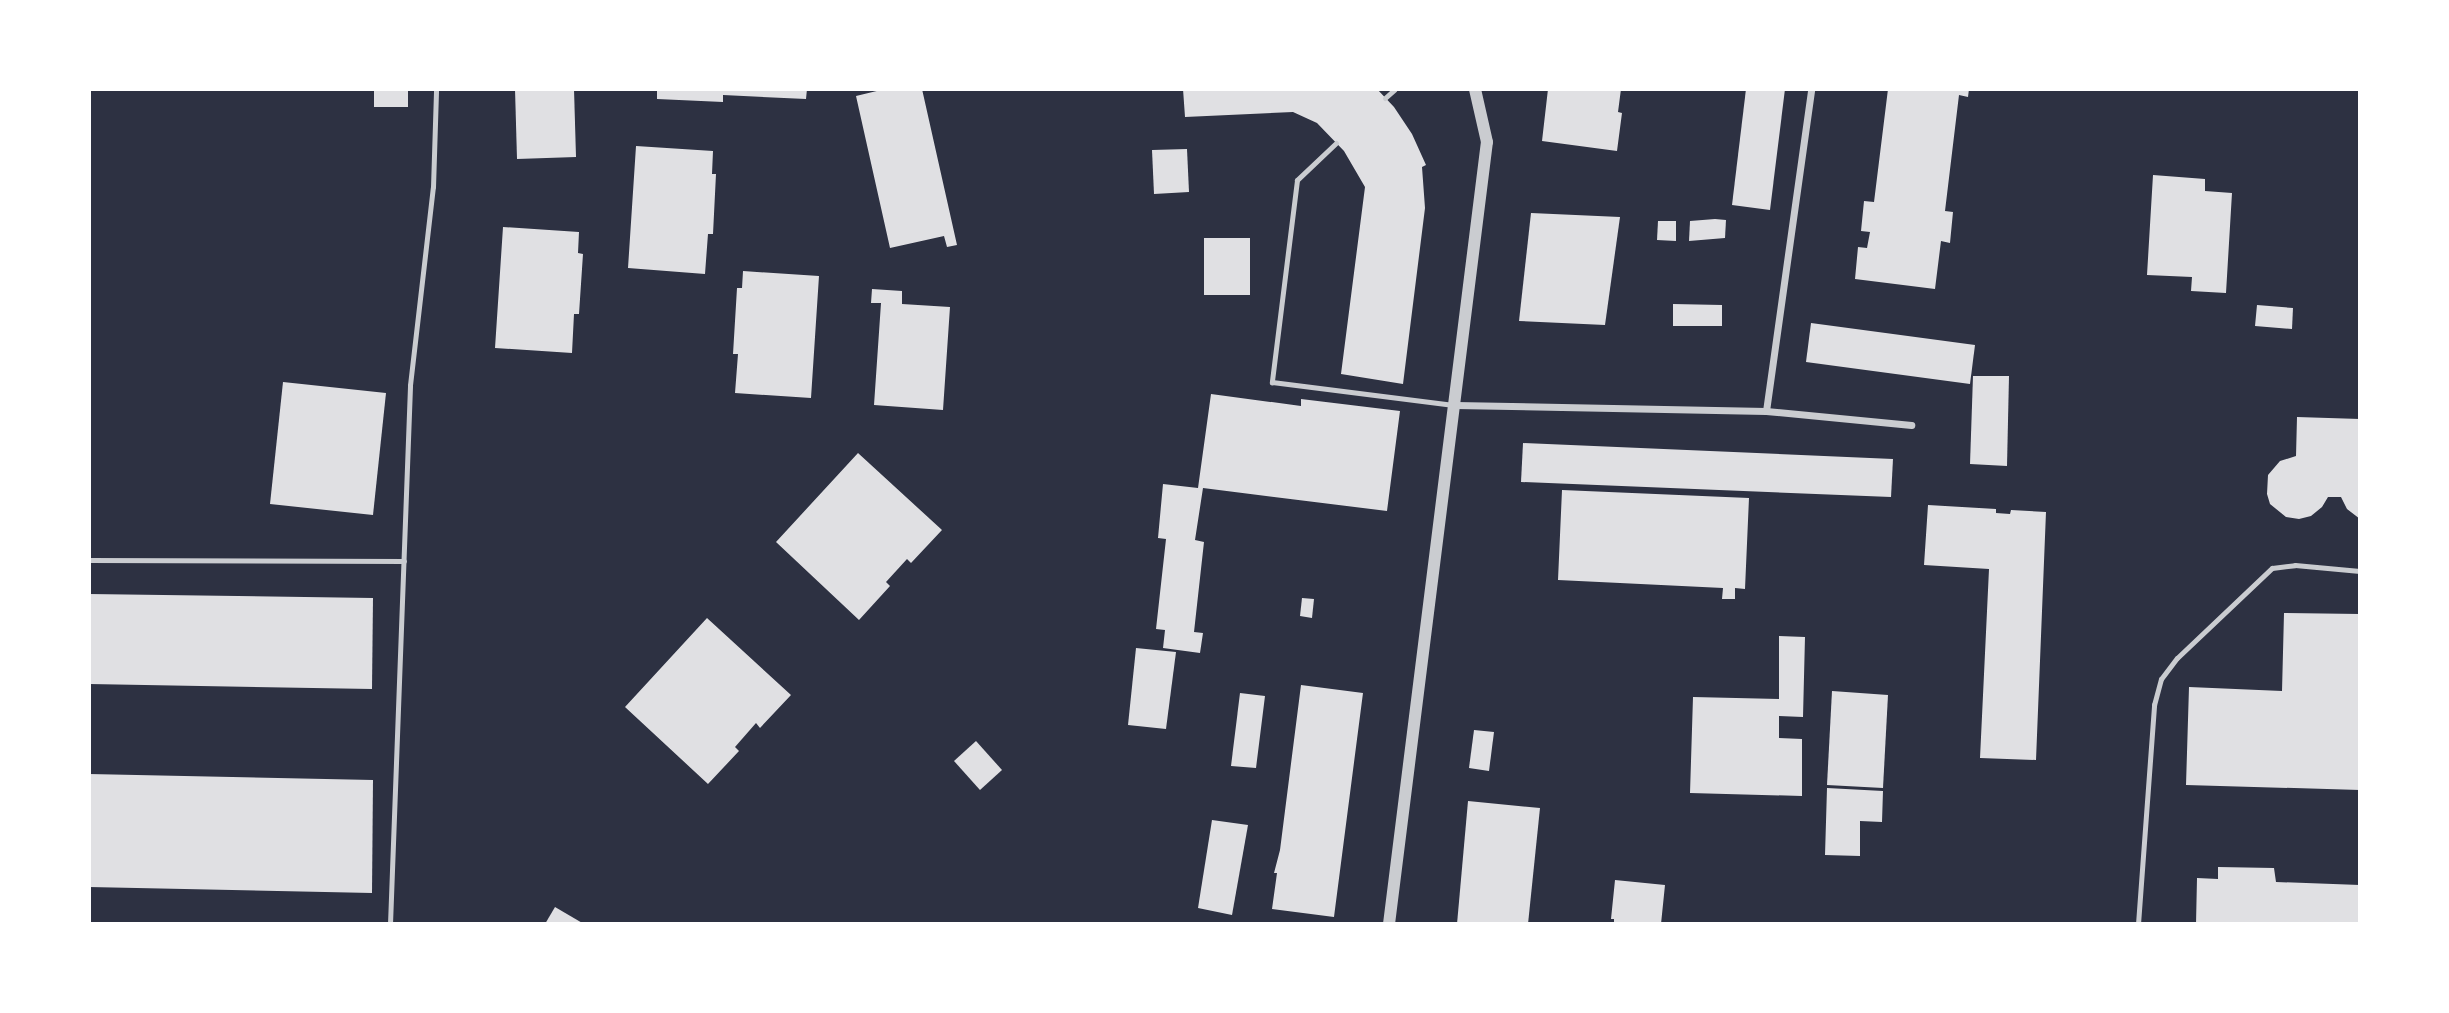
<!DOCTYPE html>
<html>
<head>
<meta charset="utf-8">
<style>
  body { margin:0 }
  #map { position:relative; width:2449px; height:1013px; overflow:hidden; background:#2d3142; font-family:"Public Sans",sans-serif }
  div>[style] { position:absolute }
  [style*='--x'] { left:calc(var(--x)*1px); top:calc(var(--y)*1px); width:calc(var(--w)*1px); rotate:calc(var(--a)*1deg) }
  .building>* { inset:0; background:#e0e0e3 }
  .service>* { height:5px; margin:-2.5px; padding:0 2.5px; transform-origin:2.5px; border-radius:2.5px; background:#caccd0 }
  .minor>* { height:7px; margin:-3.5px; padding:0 3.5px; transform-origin:3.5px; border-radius:3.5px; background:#caccd0 }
  .tertiary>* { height:12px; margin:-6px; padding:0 6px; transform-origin:6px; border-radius:6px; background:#caccd0 }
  span { translate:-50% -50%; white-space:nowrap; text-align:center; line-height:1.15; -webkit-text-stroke:5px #fff; paint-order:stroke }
  .frame { position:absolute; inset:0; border:91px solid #fff; pointer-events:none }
</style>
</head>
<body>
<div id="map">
  <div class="building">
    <div style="clip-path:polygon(374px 89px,408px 89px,408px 107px,374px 107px)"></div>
    <div style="clip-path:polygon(515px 89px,574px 89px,576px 157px,517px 159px)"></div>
    <div style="clip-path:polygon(657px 89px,807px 89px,806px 99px,723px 95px,723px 102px,657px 99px)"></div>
    <div style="clip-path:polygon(885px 89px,922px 89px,957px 245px,947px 247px,944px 236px,890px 248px,856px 96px)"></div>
    <div style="clip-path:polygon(1183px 89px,1377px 89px,1394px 107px,1412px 134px,1426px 165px,1422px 167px,1425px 208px,1403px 384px,1341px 374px,1365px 187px,1344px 151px,1317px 123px,1293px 112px,1185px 117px)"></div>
    <div style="clip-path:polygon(1548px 89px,1621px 89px,1618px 112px,1622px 113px,1617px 151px,1542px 141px)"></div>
    <div style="clip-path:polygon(1746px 89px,1785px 89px,1770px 210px,1732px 205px)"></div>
    <div style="clip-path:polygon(1888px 89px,1969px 89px,1968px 97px,1959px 95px,1945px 211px,1953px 212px,1950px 243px,1941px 241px,1935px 289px,1855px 279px,1858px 247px,1867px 248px,1870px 232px,1861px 231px,1864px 201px,1874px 202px)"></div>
    <div style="clip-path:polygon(636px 146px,713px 151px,712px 174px,716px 174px,713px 234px,708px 234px,705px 274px,628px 268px)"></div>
    <div style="clip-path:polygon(1187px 149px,1189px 192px,1154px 194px,1152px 150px)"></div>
    <div style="clip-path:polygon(2153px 175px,2205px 179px,2205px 191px,2232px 193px,2226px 293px,2191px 291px,2192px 277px,2147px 275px)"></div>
    <div style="clip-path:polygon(1531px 213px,1620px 217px,1605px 325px,1519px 321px)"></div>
    <div style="clip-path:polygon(1715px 219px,1726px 220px,1725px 238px,1689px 241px,1690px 221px)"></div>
    <div style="clip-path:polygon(1658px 221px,1676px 221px,1676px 241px,1657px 240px)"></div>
    <div style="clip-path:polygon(503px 227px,579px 232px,578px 253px,583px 254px,579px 314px,574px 314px,572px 353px,495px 348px)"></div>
    <div style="clip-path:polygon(1204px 238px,1250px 238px,1250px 295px,1204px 295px)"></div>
    <div style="clip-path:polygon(743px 271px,819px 276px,811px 398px,735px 393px,738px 354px,733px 354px,737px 288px,742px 288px)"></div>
    <div style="clip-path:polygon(872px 289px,902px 291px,902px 304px,950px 307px,943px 410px,874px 405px,881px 303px,871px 303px)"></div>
    <div style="clip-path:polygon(1673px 304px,1722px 305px,1722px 326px,1673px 326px)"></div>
    <div style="clip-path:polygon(2257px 305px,2293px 308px,2292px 329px,2255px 326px)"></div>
    <div style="clip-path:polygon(1811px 323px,1975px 345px,1970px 384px,1806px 362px)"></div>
    <div style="clip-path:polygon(1973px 376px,2009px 376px,2007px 466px,1970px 464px)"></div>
    <div style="clip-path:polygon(283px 382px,386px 393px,373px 515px,270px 504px)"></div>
    <div style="clip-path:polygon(1211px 394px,1301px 406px,1301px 399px,1400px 411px,1387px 511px,1203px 488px,1195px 540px,1204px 542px,1194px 632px,1203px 633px,1200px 653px,1163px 648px,1165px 630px,1156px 629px,1166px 539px,1158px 538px,1163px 484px,1198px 488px)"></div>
    <div style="clip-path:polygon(2297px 417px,2360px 419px,2360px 519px,2347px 509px,2341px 497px,2328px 497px,2322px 507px,2311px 516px,2299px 519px,2286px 517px,2270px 504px,2267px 494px,2268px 475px,2280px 461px,2296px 456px)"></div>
    <div style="clip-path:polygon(1523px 443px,1893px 459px,1891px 497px,1521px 482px)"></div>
    <div style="clip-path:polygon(858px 453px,942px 530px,911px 563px,907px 559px,886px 582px,890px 586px,859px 620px,776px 542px)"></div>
    <div style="clip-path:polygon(1562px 490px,1749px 498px,1745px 589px,1735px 588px,1735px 599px,1722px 599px,1723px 588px,1558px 580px)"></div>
    <div style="clip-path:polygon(1928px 505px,1996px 509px,1996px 513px,2010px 514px,2011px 510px,2046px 512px,2036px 760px,1980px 758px,1989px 569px,1924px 565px)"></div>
    <div style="clip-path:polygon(89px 594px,373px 598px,372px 689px,89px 684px)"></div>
    <div style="clip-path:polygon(1302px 598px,1314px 599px,1312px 618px,1300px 616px)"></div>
    <div style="clip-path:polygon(2284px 613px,2360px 614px,2360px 790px,2186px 785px,2189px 687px,2282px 691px)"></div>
    <div style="clip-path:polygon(707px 618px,791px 695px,760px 728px,756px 723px,735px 747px,739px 751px,708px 784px,625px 707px)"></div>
    <div style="clip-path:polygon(1779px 636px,1805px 637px,1803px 717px,1779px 716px,1779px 738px,1802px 739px,1802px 796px,1690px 793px,1693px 697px,1779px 699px)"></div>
    <div style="clip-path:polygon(1136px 648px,1176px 652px,1166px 729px,1128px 725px)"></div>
    <div style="clip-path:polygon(1301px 685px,1363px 693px,1334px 917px,1272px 909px,1277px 873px,1274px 873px,1280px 850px)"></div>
    <div style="clip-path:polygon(1832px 691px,1888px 695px,1883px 788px,1827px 785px)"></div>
    <div style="clip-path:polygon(1240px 693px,1265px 696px,1256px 768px,1231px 766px)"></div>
    <div style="clip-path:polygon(1474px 730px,1494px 732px,1489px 771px,1469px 768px)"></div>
    <div style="clip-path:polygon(976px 741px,1002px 770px,980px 790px,954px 761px)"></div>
    <div style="clip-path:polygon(89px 774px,373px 780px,372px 893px,89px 887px)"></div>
    <div style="clip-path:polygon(1827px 788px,1883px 791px,1882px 822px,1860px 821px,1860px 856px,1825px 855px)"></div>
    <div style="clip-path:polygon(1468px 801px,1540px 808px,1528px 924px,1457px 924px)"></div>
    <div style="clip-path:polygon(1212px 820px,1248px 825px,1232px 915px,1198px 908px)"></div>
    <div style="clip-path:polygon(2218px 867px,2274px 868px,2276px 882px,2360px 885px,2360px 924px,2196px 924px,2197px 878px,2218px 879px)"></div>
    <div style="clip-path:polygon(1615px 880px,1665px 885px,1661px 924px,1614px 924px,1614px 919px,1611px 919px)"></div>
    <div style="clip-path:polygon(555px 907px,584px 924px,545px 924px)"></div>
  </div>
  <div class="service">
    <div style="--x:1385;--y:98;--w:13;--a:-42"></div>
    <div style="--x:1336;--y:143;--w:54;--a:136.5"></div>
    <div style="--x:1297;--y:180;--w:204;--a:97.1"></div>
    <div style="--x:1272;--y:382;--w:183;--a:7.2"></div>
    <div style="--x:89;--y:560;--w:315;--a:0.2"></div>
    <div style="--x:390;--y:924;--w:539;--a:-87.87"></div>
    <div style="--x:410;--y:385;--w:199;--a:-83.4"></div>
    <div style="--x:433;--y:187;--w:98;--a:-88.2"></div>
    <div style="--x:2138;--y:924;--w:220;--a:-85.8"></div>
    <div style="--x:2154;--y:705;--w:27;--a:-75"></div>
    <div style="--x:2161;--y:679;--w:26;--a:-53"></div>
    <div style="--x:2177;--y:658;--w:131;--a:-43.5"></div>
    <div style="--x:2272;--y:568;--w:23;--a:-7"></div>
    <div style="--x:2295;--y:565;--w:65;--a:5.3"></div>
  </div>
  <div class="minor">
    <div style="--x:1455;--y:405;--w:311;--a:1.1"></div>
    <div style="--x:1766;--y:411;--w:146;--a:5.5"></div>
    <div style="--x:1766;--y:411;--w:325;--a:-82"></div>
  </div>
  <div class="tertiary">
    <div style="--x:1389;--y:924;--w:788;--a:-82.86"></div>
    <div style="--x:1487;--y:142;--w:54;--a:-102.8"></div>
  </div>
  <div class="frame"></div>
</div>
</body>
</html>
